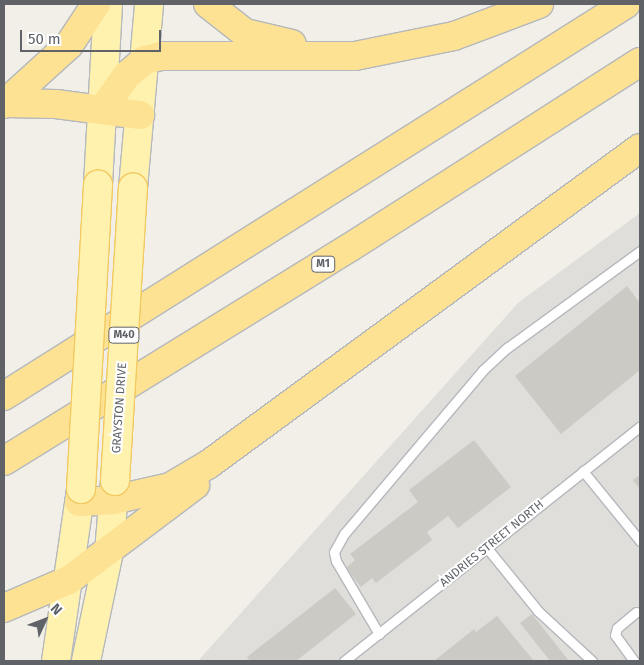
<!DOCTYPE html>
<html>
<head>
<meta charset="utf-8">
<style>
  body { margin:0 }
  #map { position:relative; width:644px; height:665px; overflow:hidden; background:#f1efe8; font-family:"Fira Sans",sans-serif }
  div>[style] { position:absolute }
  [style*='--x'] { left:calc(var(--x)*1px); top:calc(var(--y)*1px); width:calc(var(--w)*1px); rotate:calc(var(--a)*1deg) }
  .industrial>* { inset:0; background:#e0deda }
  .building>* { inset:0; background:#cccac5 }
  .roads { filter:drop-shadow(1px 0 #b5b8bc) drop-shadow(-1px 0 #b5b8bc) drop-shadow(0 1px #b5b8bc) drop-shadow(0 -1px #b5b8bc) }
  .service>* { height:9px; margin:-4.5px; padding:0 4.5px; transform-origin:4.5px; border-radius:4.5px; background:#fff }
  .primary>* { height:28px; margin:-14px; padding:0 14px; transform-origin:14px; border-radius:14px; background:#fff2af }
  .motorway>* { height:28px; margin:-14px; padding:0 14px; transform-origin:14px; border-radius:14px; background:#fde293 }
  .bridges { filter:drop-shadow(1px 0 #f2c960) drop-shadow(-1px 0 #f2c960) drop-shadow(0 1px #f2c960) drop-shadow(0 -1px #f2c960) }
  .primary-bridge>* { height:28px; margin:-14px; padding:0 14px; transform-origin:14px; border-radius:14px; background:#fff2af }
  span { translate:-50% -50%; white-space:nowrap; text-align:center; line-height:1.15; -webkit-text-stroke:4px #fff; paint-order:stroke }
  .shield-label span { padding:1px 4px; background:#fff; border:1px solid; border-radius:4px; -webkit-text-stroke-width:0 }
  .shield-label { font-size:11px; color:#5f6368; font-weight:700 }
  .street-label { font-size:12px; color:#5f6368 }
  .frame { position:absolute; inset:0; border:5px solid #5f6368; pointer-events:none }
  .north { position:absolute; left:20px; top:595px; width:50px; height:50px; -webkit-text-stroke:4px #fff; paint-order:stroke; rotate:47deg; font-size:14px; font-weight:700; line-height:20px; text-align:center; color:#5f6368 }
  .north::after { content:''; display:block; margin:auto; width:18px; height:22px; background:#5f6368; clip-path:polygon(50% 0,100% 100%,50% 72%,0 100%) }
  .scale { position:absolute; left:20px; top:30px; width:141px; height:22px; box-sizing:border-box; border:2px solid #5f6368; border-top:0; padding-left:6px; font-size:15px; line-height:18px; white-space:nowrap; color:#5f6368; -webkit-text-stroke:4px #fff; paint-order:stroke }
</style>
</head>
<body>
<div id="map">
  <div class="industrial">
    <div style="clip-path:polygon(640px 213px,640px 661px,198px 661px,519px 302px)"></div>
  </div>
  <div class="building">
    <div style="clip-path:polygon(627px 286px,640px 303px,640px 370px,561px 434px,515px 376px)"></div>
    <div style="clip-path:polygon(474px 440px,511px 487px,458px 528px,448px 516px,427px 532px,432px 540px,376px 583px,372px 578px,361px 587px,346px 568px,355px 560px,350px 554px,418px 502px,409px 490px)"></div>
    <div style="clip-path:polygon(640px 475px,640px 489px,633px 480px)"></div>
    <div style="clip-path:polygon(335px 588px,356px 614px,296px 661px,250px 661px,247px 657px)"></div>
    <div style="clip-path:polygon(532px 614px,569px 661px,550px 661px,520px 623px)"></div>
    <div style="clip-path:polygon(497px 616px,534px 661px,434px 661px,474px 629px,476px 632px)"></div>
  </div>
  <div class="roads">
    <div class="service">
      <div style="--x:583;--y:471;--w:90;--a:50.8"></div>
      <div style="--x:487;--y:548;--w:81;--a:51"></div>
      <div style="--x:538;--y:611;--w:74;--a:42.8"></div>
      <div style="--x:379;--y:634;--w:85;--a:-120.5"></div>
      <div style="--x:336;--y:561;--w:9;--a:-103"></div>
      <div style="--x:334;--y:552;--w:21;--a:-61"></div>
      <div style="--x:344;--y:534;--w:215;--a:-49.7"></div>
      <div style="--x:483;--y:370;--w:33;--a:-43"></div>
      <div style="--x:507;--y:348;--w:165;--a:-36.1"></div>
      <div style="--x:344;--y:661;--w:378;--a:-38.4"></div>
      <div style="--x:634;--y:661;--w:32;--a:-126"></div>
      <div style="--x:615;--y:635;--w:7;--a:-74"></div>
      <div style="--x:617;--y:628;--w:25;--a:-40"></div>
    </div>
    <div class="primary">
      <div style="--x:98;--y:184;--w:180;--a:-86.8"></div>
      <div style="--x:133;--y:188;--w:185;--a:-85"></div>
      <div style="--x:56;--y:661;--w:174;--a:-81.7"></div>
      <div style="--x:86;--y:661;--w:111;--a:-78.1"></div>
      <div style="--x:109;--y:552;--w:71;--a:-85.2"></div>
    </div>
    <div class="motorway">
      <div style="--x:208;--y:4;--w:47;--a:38.1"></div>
      <div style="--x:245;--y:33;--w:48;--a:13.2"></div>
      <div style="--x:5;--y:103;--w:51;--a:1.1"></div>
      <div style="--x:56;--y:104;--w:85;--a:7.5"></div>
      <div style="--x:4;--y:104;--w:88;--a:-42.2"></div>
      <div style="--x:69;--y:45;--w:49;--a:-56.6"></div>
      <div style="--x:102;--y:110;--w:43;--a:-54.5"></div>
      <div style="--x:127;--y:75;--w:23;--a:-40"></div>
      <div style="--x:145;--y:60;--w:16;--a:-14"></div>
      <div style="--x:161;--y:56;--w:194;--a:0"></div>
      <div style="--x:355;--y:56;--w:101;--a:-11.4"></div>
      <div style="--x:454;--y:36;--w:91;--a:-20.6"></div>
      <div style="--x:4;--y:396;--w:735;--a:-32.22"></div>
      <div style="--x:4;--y:461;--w:405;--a:-31.7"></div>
      <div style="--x:349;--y:248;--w:345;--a:-32.6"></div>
      <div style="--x:79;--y:502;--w:34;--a:-3"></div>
      <div style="--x:113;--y:500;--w:58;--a:-12.8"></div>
      <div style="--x:170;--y:487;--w:45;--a:-30.5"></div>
      <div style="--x:209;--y:464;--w:534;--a:-36.25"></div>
      <div style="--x:4;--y:608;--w:71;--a:-23.3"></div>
      <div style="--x:69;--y:580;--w:158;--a:-37"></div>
    </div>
  </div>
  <div class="bridges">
    <div class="primary-bridge">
      <div style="--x:115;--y:481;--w:294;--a:-86.5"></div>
      <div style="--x:81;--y:489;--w:305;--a:-86.8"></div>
    </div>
  </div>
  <div class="shield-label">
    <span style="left:323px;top:264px">M1</span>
    <span style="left:124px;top:335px">M40</span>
  </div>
  <div class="street-label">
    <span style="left:120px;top:408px;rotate:-86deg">GRAYSTON DRIVE</span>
    <span style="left:492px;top:544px;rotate:-39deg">ANDRIES STREET NORTH</span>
  </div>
  <div class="frame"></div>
  <div class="north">N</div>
  <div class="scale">50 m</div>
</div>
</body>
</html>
